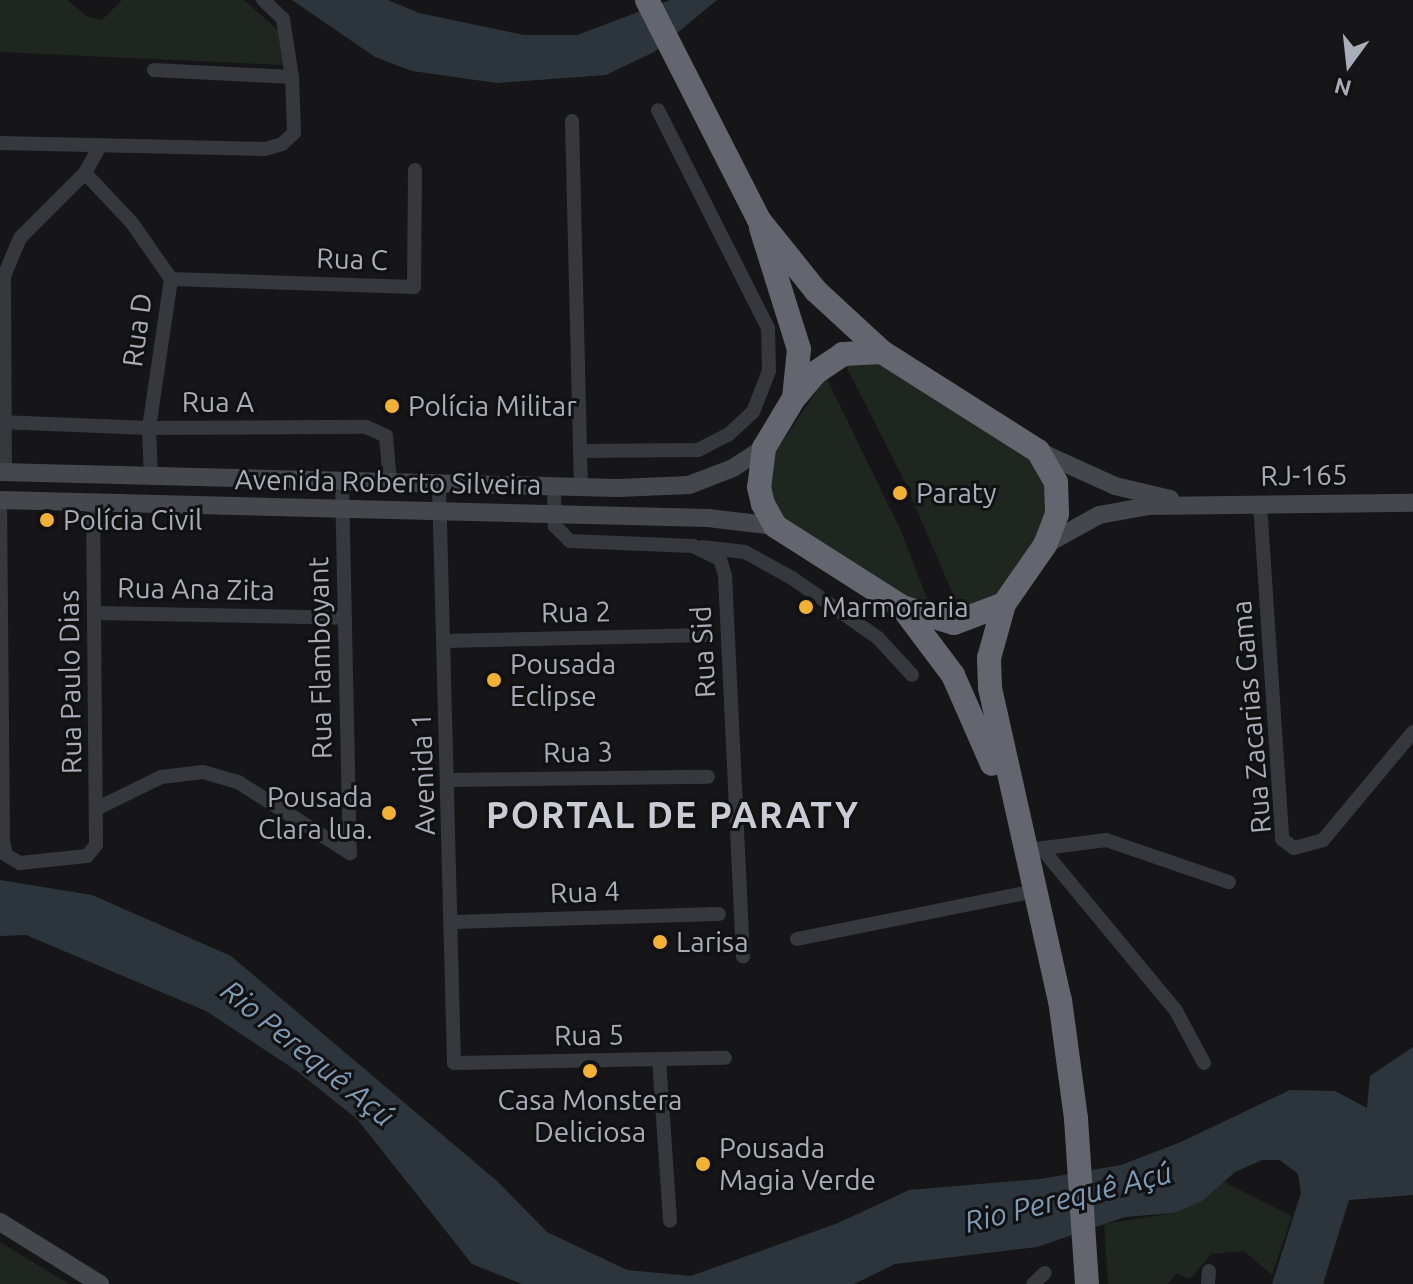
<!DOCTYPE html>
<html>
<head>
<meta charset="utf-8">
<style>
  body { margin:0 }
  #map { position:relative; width:1413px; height:1284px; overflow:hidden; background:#161618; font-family:Ubuntu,sans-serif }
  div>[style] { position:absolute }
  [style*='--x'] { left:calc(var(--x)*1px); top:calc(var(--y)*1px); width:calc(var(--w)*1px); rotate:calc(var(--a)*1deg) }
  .green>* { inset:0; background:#1e261f }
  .water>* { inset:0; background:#2c353c }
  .street>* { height:14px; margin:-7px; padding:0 7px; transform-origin:7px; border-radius:7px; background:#37383d }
  .secondary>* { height:18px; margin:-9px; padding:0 9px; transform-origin:9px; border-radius:9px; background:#45474d }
  .highway>* { height:24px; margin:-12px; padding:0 12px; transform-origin:12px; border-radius:12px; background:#63666e }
  .dots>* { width:22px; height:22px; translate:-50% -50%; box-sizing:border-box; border:4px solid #111113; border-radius:50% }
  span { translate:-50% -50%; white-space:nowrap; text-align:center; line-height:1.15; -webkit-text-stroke:6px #111113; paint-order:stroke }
  .street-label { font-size:28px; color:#a8adb8 }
  .poi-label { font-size:28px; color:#a8adb8 }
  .left { translate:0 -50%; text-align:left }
  .right { translate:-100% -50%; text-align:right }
  .water-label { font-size:30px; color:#7f9bb3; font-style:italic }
  .district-label { font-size:36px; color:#c9ccd4; font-weight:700; letter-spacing:2px }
  .north { position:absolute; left:1309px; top:24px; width:80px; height:80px; -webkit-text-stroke:6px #111113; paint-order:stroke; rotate:195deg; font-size:22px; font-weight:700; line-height:32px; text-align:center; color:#a8adb8 }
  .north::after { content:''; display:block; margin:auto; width:28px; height:36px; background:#a8adb8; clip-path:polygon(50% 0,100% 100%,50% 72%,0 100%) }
</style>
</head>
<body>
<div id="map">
  <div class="green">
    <div style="clip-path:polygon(0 0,67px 0,88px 17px,102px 20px,122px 0,244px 0,278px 30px,284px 65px,0 52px)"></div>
    <div style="clip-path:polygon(872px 358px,1037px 463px,1051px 488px,1041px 531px,1002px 591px,963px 617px,902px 476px,846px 366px)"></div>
    <div style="clip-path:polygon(826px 377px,901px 531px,933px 614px,779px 516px,765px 480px,770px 460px)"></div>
    <div style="clip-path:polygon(1224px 1182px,1292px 1216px,1272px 1275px,1244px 1251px,1211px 1254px,1190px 1279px,1176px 1273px,1168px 1284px,1108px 1284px,1104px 1224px,1174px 1213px)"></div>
    <div style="clip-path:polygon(0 1242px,69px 1284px,0 1284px)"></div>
  </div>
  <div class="water">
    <div style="clip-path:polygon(292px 0,388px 0,419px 13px,524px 35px,577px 35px,670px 0,717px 0,654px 52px,606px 75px,497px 83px,412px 71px,375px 57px)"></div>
    <div style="clip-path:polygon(0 880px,92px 895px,231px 956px,497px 1181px,547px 1232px,627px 1270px,691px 1276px,838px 1223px,909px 1190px,1040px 1179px,1121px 1165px,1181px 1142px,1290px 1090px,1335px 1091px,1367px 1108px,1370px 1076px,1413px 1047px,1413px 1195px,1349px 1200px,1323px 1284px,1272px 1284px,1301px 1193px,1298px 1174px,1280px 1160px,1262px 1160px,1235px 1172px,1202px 1201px,1174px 1213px,1125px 1217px,1037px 1247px,895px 1264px,854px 1284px,522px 1284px,472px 1264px,357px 1119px,297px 1071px,206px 1011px,26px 935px,0 936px)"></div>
  </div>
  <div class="street">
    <div style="--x:154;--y:70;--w:138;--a:2.9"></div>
    <div style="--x:572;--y:121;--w:366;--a:88.6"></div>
    <div style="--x:0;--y:143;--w:265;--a:1.3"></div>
    <div style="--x:265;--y:149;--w:18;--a:-16"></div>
    <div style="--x:282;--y:144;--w:16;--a:-43"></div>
    <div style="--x:294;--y:133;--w:56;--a:-92"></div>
    <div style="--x:292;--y:77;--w:59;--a:-98.8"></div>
    <div style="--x:283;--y:19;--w:28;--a:-136"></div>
    <div style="--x:85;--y:173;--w:69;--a:46.8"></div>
    <div style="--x:132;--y:223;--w:68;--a:55.1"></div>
    <div style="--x:171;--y:279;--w:151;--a:98.4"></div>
    <div style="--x:149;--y:428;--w:50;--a:87.7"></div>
    <div style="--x:171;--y:279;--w:243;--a:1.9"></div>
    <div style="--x:414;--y:287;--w:117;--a:-89.5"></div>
    <div style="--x:0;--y:422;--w:149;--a:2.3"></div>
    <div style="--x:149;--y:428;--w:217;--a:-0.3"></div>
    <div style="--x:366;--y:427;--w:22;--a:24"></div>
    <div style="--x:386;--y:436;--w:47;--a:85.1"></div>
    <div style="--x:582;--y:451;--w:116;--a:-0.5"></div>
    <div style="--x:698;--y:450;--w:34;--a:-27"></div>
    <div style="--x:728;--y:435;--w:34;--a:-43"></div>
    <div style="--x:753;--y:412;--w:44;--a:-68.7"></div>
    <div style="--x:769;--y:371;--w:43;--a:-91.3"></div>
    <div style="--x:768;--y:328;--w:244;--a:-116.8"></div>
    <div style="--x:5;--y:472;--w:196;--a:-90.3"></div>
    <div style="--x:4;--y:276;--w:41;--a:-67.2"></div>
    <div style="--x:20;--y:238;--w:92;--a:-45"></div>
    <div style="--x:85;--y:173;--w:31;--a:-61"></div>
    <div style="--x:342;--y:483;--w:370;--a:88.8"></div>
    <div style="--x:439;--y:484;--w:579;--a:88.52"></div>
    <div style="--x:454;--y:1063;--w:271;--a:-1.1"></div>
    <div style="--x:554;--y:487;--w:39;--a:89"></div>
    <div style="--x:555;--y:526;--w:21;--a:45"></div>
    <div style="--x:570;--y:541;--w:123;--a:2.3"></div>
    <div style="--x:693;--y:546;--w:30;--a:26"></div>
    <div style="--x:720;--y:559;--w:17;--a:73"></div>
    <div style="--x:725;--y:575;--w:382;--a:87.3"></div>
    <div style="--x:0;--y:500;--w:341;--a:89.5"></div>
    <div style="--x:3;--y:841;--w:14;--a:78"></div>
    <div style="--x:6;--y:855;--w:16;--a:30"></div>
    <div style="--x:20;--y:863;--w:67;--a:-6"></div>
    <div style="--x:87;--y:856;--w:14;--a:-51"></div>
    <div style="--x:96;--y:845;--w:341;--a:-90.5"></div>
    <div style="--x:1260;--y:504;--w:336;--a:86.2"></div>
    <div style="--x:1282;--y:839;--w:15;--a:37"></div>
    <div style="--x:1294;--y:848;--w:30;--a:-15"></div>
    <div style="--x:1323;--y:840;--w:141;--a:-50.2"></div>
    <div style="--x:702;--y:547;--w:43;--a:6.6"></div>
    <div style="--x:745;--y:552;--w:54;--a:29"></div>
    <div style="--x:792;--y:578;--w:105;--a:34.9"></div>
    <div style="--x:878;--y:638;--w:50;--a:47.4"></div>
    <div style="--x:95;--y:613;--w:250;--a:1.1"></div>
    <div style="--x:445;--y:641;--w:263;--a:-1.3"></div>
    <div style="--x:449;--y:780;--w:259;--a:-0.7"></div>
    <div style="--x:98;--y:808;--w:70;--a:-26.2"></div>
    <div style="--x:161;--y:777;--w:42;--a:-6.8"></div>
    <div style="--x:203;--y:772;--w:36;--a:16"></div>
    <div style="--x:238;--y:782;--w:133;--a:32.4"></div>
    <div style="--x:1036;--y:849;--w:71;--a:-7.3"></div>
    <div style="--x:1106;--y:840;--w:130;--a:18.9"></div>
    <div style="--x:1043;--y:850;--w:209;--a:50.4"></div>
    <div style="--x:1176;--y:1011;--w:59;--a:61.7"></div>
    <div style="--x:453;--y:922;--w:266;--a:-1.7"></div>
    <div style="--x:797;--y:939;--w:243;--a:-11.4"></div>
    <div style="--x:659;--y:1059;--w:162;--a:86.1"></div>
    <div style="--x:1033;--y:1284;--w:16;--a:-43"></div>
    <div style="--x:1208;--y:1284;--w:13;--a:-86"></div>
  </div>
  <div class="secondary">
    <div style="--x:1038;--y:451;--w:85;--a:24.4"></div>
    <div style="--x:1115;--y:486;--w:57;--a:13.3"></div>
    <div style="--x:0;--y:472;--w:618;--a:1.48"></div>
    <div style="--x:618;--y:488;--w:71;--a:-2.4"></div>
    <div style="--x:689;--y:485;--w:47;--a:-21.1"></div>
    <div style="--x:733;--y:468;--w:37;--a:-33"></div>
    <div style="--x:0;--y:500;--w:708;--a:1.46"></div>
    <div style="--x:708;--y:518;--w:67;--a:6.8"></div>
    <div style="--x:1045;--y:545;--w:62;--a:-29.1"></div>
    <div style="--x:1099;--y:515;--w:51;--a:-10.2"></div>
    <div style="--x:1149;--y:506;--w:264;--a:-0.7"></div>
    <div style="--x:0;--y:1222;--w:118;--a:31.8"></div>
  </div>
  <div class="highway">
    <div style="--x:647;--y:0;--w:247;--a:63"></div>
    <div style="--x:759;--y:220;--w:91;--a:51.2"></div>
    <div style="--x:816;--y:291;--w:90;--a:42.7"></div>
    <div style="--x:882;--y:352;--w:185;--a:32.4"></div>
    <div style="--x:1038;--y:451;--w:36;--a:60"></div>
    <div style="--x:1056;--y:482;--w:32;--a:88"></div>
    <div style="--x:1057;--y:514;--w:33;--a:111"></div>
    <div style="--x:1045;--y:545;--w:72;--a:124.8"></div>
    <div style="--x:1004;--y:604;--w:56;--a:105.5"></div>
    <div style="--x:989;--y:658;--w:30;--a:88"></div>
    <div style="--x:990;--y:688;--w:320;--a:77.4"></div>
    <div style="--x:1060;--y:1000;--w:120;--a:82.3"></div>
    <div style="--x:1076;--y:1119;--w:165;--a:86.2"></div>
    <div style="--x:761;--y:228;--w:127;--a:72.6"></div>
    <div style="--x:799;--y:349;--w:49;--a:95.8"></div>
    <div style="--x:794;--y:398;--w:58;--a:121"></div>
    <div style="--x:764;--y:448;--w:39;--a:97"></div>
    <div style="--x:759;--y:487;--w:17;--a:77"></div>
    <div style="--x:763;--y:504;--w:25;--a:61"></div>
    <div style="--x:775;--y:526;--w:151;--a:32.5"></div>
    <div style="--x:902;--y:607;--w:85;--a:53.1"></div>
    <div style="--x:953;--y:675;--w:97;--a:66.3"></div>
    <div style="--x:796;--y:396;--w:30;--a:-50"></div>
    <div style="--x:815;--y:373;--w:34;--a:-34"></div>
    <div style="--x:843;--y:354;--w:39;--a:-3"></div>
    <div style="--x:905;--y:608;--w:51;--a:17"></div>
    <div style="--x:954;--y:623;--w:53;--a:-20.8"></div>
  </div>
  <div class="dots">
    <div style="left:392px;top:406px;background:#f2b134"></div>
    <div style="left:900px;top:493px;background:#f2b134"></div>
    <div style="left:47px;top:520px;background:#f2b134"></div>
    <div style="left:806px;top:607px;background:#f2b134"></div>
    <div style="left:494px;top:680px;background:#f2b134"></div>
    <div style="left:389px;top:813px;background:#f2b134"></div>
    <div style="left:660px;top:942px;background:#f2b134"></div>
    <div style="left:590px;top:1071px;background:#f2b134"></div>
    <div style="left:703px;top:1164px;background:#f2b134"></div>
  </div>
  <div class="street-label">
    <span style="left:352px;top:259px;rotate:2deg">Rua C</span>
    <span style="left:137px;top:330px;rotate:-82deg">Rua D</span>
    <span style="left:218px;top:402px">Rua A</span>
    <span style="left:1304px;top:475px;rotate:-1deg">RJ-165</span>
    <span style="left:388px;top:482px;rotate:1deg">Avenida Roberto Silveira</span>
    <span style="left:196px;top:589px;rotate:1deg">Rua Ana Zita</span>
    <span style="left:576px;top:612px;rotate:-1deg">Rua 2</span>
    <span style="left:703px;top:652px;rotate:-93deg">Rua Sid</span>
    <span style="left:320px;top:658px;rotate:-91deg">Rua Flamboyant</span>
    <span style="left:70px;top:682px;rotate:-91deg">Rua Paulo Dias</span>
    <span style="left:1251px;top:717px;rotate:-95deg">Rua Zacarias Gama</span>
    <span style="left:578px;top:752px;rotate:-1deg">Rua 3</span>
    <span style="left:423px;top:774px;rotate:-92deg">Avenida 1</span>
    <span style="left:585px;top:892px;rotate:-2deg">Rua 4</span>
    <span style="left:589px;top:1035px;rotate:-1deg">Rua 5</span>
  </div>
  <div class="poi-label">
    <span class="left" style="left:408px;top:406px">Polícia Militar</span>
    <span class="left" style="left:916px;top:493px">Paraty</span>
    <span class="left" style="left:63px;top:520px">Polícia Civil</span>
    <span class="left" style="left:822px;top:607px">Marmoraria</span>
    <span class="left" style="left:510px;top:680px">Pousada<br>Eclipse</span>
    <span class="right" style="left:373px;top:813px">Pousada<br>Clara lua.</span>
    <span class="left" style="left:676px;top:942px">Larisa</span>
    <span style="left:590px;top:1116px">Casa Monstera<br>Deliciosa</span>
    <span class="left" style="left:719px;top:1164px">Pousada<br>Magia Verde</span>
  </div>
  <div class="water-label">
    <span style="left:308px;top:1053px;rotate:39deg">Rio Perequê Açú</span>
    <span style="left:1068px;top:1197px;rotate:-14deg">Rio Perequê Açú</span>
  </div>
  <div class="district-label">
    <span style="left:673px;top:815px">PORTAL DE PARATY</span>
  </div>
  <div class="north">N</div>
</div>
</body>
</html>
